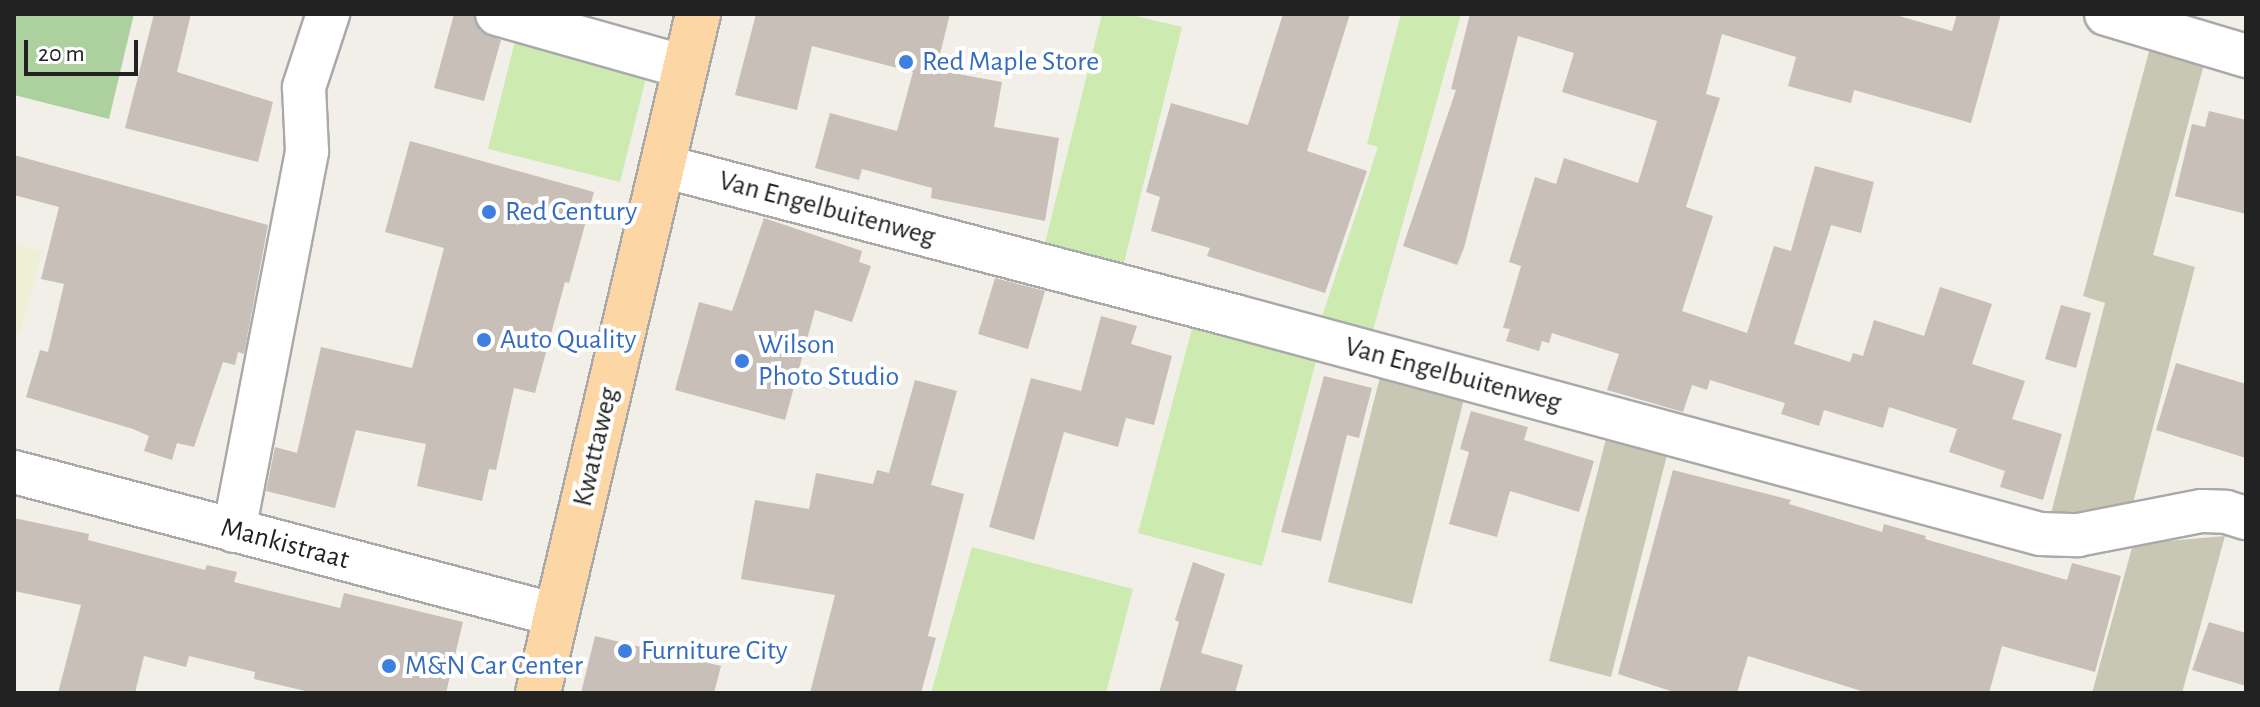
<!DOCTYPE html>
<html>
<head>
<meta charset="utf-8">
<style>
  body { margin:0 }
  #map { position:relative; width:2260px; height:707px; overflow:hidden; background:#f2efe9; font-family:"Alegreya Sans",sans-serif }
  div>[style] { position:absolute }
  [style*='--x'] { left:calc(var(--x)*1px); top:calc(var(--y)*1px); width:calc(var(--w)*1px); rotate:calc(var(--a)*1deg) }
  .construction>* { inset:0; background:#c7c7b4 }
  .farmland>* { inset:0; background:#eef0d5 }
  .grass>* { inset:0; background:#cdebb0 }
  .forest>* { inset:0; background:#add19e }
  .building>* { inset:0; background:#c7bfb8 }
  .roads { filter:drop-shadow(2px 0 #a9a9a9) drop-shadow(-2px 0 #a9a9a9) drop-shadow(0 2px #a9a9a9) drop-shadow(0 -2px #a9a9a9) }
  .minor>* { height:42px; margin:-21px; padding:0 21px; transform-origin:21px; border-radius:21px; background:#fff }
  .primary>* { height:44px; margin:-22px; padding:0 22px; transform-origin:22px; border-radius:22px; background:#fcd6a4 }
  .dots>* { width:22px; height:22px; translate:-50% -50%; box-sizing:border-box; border:4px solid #fff; border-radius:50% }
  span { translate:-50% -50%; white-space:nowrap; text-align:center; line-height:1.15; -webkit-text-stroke:8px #fff; paint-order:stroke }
  .shop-label { font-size:28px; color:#366cbe }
  .left { translate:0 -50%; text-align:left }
  .street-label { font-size:28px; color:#222 }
  .frame { position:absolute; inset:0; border:16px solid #222; pointer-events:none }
  .scale { position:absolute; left:24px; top:40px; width:114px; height:36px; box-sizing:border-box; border:4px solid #222; border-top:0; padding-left:10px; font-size:24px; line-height:28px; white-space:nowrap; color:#222; -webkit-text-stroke:6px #fff; paint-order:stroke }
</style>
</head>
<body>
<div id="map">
  <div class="construction">
    <div style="clip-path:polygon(2150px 48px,2204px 64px,2153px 255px,2195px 267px,2133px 503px,2047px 529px,2105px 303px,2083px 296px)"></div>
    <div style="clip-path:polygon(1380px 377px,1464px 399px,1412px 604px,1328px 582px)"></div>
    <div style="clip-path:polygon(1606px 439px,1667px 455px,1611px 677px,1549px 661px)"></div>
    <div style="clip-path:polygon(2225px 536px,2182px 693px,2092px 693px,2133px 544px)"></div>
  </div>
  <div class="farmland">
    <div style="clip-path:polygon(14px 244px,42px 251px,20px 334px,14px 333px)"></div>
  </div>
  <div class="grass">
    <div style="clip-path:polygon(1102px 14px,1128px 14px,1182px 27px,1121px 275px,1042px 255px)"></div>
    <div style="clip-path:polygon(1401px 14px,1461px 14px,1370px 341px,1319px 326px,1378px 147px,1367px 144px)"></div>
    <div style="clip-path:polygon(516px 37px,648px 70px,620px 182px,488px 149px)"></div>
    <div style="clip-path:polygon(1195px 317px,1319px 350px,1262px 566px,1138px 533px)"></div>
    <div style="clip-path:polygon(972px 547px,1133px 589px,1106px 693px,931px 693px)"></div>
  </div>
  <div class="forest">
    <div style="clip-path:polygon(14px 14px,134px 14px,109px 119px,14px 95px)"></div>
  </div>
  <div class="building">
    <div style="clip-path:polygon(154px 14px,191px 14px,177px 72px,273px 102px,258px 162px,125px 128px)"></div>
    <div style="clip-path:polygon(454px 14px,474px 14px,480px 31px,501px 40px,484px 101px,434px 88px)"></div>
    <div style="clip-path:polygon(756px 14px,950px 14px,936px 70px,1002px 82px,994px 127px,1059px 138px,1045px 221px,931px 198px,932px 188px,862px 169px,859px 180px,815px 168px,830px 113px,897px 131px,913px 72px,812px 46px,797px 110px,735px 95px)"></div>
    <div style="clip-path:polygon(1283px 14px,1350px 14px,1307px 151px,1367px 171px,1325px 293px,1207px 256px,1210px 248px,1151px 231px,1160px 197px,1146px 192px,1171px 103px,1248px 125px)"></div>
    <div style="clip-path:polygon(1470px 14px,1892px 14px,1952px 31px,1957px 14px,2001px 14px,1971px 123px,1854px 90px,1851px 103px,1788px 86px,1796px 57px,1722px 34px,1706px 94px,1720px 98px,1686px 207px,1713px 216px,1682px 311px,1747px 333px,1774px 246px,1791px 251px,1815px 166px,1874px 182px,1861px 233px,1831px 225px,1794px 344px,1850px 362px,1853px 353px,1863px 356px,1874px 320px,1924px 336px,1940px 287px,1992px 304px,1972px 364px,2025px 381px,2012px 419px,2062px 434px,2043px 500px,2000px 487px,2005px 471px,1949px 452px,1957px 429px,1889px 407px,1883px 428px,1824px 410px,1819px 426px,1781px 414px,1785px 403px,1710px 380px,1707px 390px,1692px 385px,1683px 412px,1607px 390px,1619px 354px,1552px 333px,1549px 343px,1542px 341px,1539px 351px,1506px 341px,1510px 329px,1503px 328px,1521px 266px,1509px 262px,1535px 177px,1556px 184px,1564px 158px,1638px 183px,1657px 121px,1562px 92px,1574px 53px,1518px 36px,1464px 248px,1457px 265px,1403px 246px,1456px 90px,1451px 89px)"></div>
    <div style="clip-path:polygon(2209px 111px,2246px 120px,2246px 214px,2175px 196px,2192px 124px,2205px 127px)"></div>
    <div style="clip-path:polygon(410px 141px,594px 192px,569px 283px,565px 282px,535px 393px,514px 388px,496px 470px,489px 469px,482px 501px,417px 486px,426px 444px,356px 430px,335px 508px,266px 491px,275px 447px,297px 453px,321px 347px,412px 368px,444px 248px,385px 232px)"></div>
    <div style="clip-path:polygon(14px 155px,268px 225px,244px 354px,238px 352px,235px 365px,223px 362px,194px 447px,177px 443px,172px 460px,144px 451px,149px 436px,133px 429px,26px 397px,40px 350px,48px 352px,64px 284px,41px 279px,59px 207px,14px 195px)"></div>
    <div style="clip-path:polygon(764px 218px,862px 251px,859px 262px,871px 266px,852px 322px,815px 310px,785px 420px,675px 390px,699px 302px,732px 311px)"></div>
    <div style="clip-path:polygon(995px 278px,1045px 291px,1028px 349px,978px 334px)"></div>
    <div style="clip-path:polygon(2061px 305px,2091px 313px,2076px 368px,2045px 359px)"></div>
    <div style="clip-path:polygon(1101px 316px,1137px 326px,1131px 344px,1172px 356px,1154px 425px,1126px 418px,1118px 447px,1064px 432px,1034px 540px,989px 527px,1031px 378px,1081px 391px)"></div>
    <div style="clip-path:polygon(2176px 363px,2246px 384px,2246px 458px,2156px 430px)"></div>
    <div style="clip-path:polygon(1324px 376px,1372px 388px,1359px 438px,1347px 435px,1321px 541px,1281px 532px)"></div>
    <div style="clip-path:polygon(915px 380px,957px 391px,931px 485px,964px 494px,928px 636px,936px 638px,921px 693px,810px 693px,835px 595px,741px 579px,755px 500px,809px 509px,816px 473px,873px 484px,877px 470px,889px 473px)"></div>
    <div style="clip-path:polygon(1471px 411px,1528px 427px,1524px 440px,1594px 461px,1579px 512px,1510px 491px,1497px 537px,1449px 524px,1469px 452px,1460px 449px)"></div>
    <div style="clip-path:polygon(1673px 470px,1791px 500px,1789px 504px,1882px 532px,1884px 524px,1926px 536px,1925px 539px,2067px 580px,2072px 563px,2121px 576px,2095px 672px,2002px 646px,1989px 693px,1868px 693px,1748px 656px,1737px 693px,1677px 693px,1618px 674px)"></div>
    <div style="clip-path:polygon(14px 518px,89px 534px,88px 540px,205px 570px,207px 565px,237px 572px,234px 582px,340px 608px,344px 593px,463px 622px,446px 693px,314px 693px,254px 679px,255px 672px,189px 656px,186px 667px,144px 656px,135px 693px,58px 693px,81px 605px,14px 591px)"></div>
    <div style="clip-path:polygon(1193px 562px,1225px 574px,1201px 653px,1243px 665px,1235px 693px,1159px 693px,1179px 622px,1175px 620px)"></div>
    <div style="clip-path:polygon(2209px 622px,2246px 633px,2246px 686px,2192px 670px)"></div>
    <div style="clip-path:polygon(595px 636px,721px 666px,714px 693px,581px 693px)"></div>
  </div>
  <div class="roads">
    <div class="minor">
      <div style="--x:497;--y:14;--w:194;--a:15.8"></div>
      <div style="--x:2106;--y:14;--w:146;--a:16.7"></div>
      <div style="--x:663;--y:166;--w:591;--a:14.69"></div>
      <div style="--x:1235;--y:316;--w:834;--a:15.15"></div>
      <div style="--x:2040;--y:534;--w:38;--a:2"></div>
      <div style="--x:2078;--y:535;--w:126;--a:-11"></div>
      <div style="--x:2202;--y:511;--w:24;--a:2"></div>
      <div style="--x:2226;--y:512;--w:21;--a:17"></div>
      <div style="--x:14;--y:472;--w:561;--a:14.78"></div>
      <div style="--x:234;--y:531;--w:387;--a:-79.1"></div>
      <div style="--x:307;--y:151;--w:64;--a:-92.7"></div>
      <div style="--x:304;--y:87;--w:77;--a:-71.8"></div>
    </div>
    <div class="primary">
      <div style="--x:538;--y:693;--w:698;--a:-76.74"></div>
    </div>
  </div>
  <div class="dots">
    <div style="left:906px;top:62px;background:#3f7fe0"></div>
    <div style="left:489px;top:212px;background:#3f7fe0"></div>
    <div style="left:484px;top:340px;background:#3f7fe0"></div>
    <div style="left:742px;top:361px;background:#3f7fe0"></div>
    <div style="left:625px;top:651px;background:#3f7fe0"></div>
    <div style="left:389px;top:666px;background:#3f7fe0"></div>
  </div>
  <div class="shop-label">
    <span class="left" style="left:922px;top:62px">Red Maple Store</span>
    <span class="left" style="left:505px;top:212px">Red Century</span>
    <span class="left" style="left:500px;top:340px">Auto Quality</span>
    <span class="left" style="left:758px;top:361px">Wilson<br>Photo Studio</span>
    <span class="left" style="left:641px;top:651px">Furniture City</span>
    <span class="left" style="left:405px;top:666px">M&amp;N Car Center</span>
  </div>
  <div class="street-label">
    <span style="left:827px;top:209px;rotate:15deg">Van Engelbuitenweg</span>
    <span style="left:1453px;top:375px;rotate:15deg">Van Engelbuitenweg</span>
    <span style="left:596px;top:447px;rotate:-77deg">Kwattaweg</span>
    <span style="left:285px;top:544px;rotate:15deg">Mankistraat</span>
  </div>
  <div class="frame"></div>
  <div class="scale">20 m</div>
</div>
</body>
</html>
